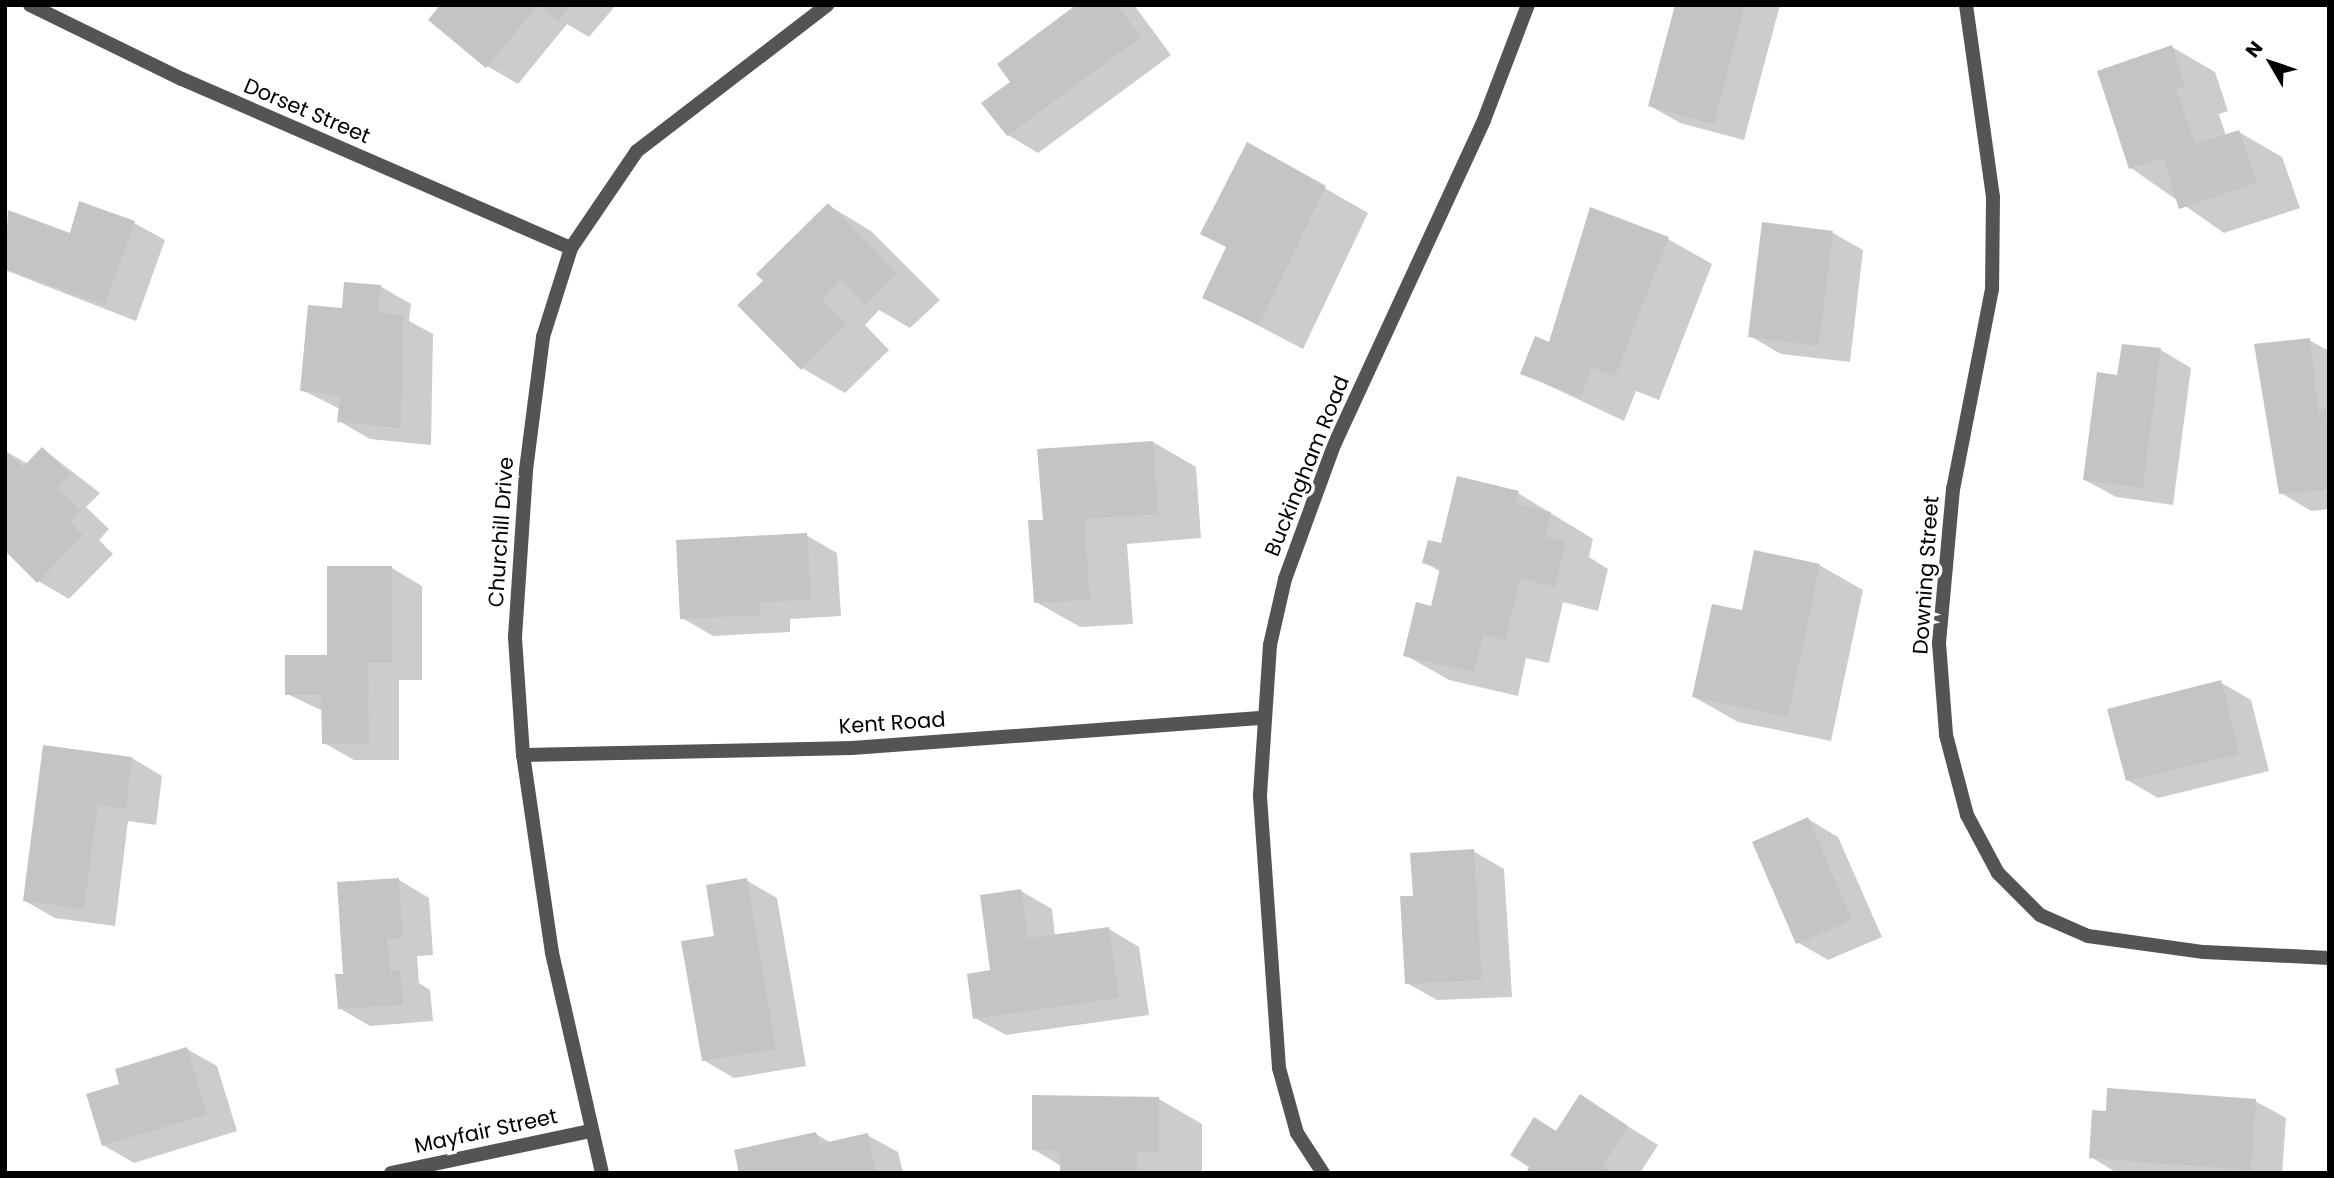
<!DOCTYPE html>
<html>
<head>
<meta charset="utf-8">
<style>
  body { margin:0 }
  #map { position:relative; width:2334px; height:1178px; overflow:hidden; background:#fff; font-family:Poppins,sans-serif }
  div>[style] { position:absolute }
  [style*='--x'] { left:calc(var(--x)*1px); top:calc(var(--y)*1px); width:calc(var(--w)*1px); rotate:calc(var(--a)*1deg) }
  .shadow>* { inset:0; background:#0003 }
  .building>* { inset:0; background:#c4c4c4 }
  .minor>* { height:14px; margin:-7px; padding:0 7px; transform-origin:7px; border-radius:7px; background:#545454 }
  span { translate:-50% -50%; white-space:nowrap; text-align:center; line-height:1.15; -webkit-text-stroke:7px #fff; paint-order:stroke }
  .street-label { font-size:21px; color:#000 }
  .frame { position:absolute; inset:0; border:7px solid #000; pointer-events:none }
  .north { position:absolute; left:2236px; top:28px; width:70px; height:70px; -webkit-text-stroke:5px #fff; paint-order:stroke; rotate:309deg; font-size:19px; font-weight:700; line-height:28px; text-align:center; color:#000 }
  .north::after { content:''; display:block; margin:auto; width:24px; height:32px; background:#000; clip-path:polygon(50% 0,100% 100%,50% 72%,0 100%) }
</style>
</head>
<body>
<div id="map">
  <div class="shadow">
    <div style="clip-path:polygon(442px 5px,616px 5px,589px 37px,567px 24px,518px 84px,487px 66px)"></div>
    <div style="clip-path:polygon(1079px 5px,1134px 5px,1171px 55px,1038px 153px,1008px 135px,1012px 82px)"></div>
    <div style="clip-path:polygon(1677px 5px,1780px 5px,1744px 140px,1680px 123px,1650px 106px)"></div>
    <div style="clip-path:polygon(2172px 47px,2215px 72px,2228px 111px,2219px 114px,2226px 136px,2239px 132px,2282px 157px,2300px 208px,2224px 233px,2131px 168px)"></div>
    <div style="clip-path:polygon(1248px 144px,1368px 213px,1303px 349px,1204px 297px,1228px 248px,1202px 233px)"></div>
    <div style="clip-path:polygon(828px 205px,871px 231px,940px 300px,910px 328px,879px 310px,865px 325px,889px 350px,845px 393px,802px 368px)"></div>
    <div style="clip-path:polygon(1591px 210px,1668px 239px,1712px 264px,1659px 400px,1636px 391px,1624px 421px,1522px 373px,1550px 344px)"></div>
    <div style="clip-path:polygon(9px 213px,71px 235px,134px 223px,165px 240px,136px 321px,5px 270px)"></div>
    <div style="clip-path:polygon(1833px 233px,1863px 250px,1850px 362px,1781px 354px,1750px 336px)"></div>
    <div style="clip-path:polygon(380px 286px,411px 304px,409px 321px,433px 334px,431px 445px,370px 439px,339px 421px,340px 409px,302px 390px,343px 310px)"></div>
    <div style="clip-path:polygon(2309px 340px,2329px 351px,2329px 509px,2311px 511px,2281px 493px)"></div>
    <div style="clip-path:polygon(2161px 350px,2191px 368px,2173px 505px,2116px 497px,2085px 480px)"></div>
    <div style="clip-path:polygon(1153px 442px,1196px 467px,1201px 538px,1127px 544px,1133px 624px,1080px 627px,1036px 602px,1045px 522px)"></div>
    <div style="clip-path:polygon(43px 449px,100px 493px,86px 507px,109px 529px,99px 540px,113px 554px,69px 599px,38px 581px,5px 451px,28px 464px)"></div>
    <div style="clip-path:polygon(1518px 493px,1593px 539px,1589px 557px,1608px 569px,1598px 611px,1563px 602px,1549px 663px,1526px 658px,1518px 696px,1449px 680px,1405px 655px,1433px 608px,1441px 572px,1424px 562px)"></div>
    <div style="clip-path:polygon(806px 535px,837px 553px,841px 616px,790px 619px,790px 632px,713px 636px,682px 618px)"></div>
    <div style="clip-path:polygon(1819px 565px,1863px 590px,1831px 741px,1738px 722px,1694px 697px,1743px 612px)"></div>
    <div style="clip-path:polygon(392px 568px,422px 586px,422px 680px,399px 680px,399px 760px,354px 760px,324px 743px,323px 711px,287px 694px,329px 656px)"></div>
    <div style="clip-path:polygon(2220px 682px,2251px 700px,2269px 771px,2158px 798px,2127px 780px)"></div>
    <div style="clip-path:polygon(132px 758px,162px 776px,156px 825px,128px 821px,115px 926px,55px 918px,25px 901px)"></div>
    <div style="clip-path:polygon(1808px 819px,1838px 837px,1882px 937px,1828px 960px,1797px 942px)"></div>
    <div style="clip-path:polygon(1473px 851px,1504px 869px,1512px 997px,1437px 1000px,1407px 983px,1415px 897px)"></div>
    <div style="clip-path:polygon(399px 880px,429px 898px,433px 955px,417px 956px,419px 983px,430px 990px,433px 1021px,370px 1026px,339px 1008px)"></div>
    <div style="clip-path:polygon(746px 880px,777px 898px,806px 1066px,734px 1078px,703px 1060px,716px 937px)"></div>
    <div style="clip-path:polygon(1021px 891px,1052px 909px,1055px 936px,1109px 929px,1139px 947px,1149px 1015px,1006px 1035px,975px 1018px)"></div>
    <div style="clip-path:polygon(187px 1049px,217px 1066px,237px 1131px,134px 1163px,103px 1145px,121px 1085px)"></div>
    <div style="clip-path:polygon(1581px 1097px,1658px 1145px,1640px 1173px,1528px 1173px)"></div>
    <div style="clip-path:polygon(1159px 1099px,1202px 1124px,1202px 1173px,1061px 1173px,1061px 1166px,1033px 1149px)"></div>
    <div style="clip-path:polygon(2255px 1101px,2286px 1118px,2282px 1173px,2117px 1173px,2091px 1157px)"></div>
    <div style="clip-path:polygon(816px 1134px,831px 1143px,867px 1135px,898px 1152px,903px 1173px,740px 1173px)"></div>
  </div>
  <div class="building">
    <div style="clip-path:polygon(440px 5px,571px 5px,558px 21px,538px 5px,486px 68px,428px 20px)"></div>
    <div style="clip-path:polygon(1076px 5px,1117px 5px,1141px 37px,1007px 136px,981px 103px,1010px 82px,997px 64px)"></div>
    <div style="clip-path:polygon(1675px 5px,1745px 5px,1714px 124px,1648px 106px)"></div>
    <div style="clip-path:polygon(2172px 45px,2185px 86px,2176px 89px,2195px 144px,2239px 130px,2257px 183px,2179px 209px,2163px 158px,2129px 169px,2097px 71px)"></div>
    <div style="clip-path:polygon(1247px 142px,1326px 186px,1259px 325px,1202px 298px,1226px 247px,1200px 234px)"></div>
    <div style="clip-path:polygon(79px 201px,135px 221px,105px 305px,5px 269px,8px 210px,70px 233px)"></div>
    <div style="clip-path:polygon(828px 203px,897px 274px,866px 305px,841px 280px,822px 299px,847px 324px,801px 370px,737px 305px,763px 281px,756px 274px)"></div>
    <div style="clip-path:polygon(1590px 207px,1669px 237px,1615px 376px,1592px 368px,1580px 397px,1520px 374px,1535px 336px,1549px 342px)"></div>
    <div style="clip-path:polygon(1762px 222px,1833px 231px,1819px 346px,1748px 337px)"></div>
    <div style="clip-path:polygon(344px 282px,381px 285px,378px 312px,403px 315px,401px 428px,337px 422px,340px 396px,300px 391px,308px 305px,342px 308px)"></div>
    <div style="clip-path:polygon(2310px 338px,2318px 411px,2326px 410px,2329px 489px,2279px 494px,2254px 344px)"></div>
    <div style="clip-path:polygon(2122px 344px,2161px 348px,2143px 488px,2083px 480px,2097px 372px,2117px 375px)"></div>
    <div style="clip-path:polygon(1153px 441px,1158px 514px,1084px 519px,1090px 600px,1034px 603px,1028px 520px,1043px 520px,1037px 449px)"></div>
    <div style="clip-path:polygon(42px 447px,70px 474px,57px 488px,80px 510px,70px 522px,83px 535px,37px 583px,5px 551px,5px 450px,23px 467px)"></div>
    <div style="clip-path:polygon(1457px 476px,1519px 491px,1515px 504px,1551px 512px,1545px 536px,1566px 542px,1555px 587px,1520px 578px,1505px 640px,1483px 635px,1474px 672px,1403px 656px,1416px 602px,1431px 606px,1440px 568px,1422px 563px,1428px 540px,1441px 543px)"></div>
    <div style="clip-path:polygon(807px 533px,811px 600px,760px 602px,760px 615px,680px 619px,676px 540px)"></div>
    <div style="clip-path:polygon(1754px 550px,1820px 564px,1788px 717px,1692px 697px,1712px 604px,1742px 610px)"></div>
    <div style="clip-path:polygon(327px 566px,392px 566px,392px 663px,368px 663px,369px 744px,322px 744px,321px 695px,285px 695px,285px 655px,327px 655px)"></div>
    <div style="clip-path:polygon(2221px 680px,2239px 754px,2126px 781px,2107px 709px)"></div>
    <div style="clip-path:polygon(43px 745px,132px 757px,126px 809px,98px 805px,84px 909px,23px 901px)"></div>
    <div style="clip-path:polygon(1808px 817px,1852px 920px,1796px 944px,1752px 842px)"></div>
    <div style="clip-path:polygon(1474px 849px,1482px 980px,1405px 984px,1400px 896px,1413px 896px,1410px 853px)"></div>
    <div style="clip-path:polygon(399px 878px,403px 938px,387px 939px,390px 971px,400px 970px,403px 1005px,338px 1009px,335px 974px,343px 974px,337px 882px)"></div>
    <div style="clip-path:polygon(747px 878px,776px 1049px,702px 1061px,681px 941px,714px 936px,706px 885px)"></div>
    <div style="clip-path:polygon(1021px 889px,1028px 938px,1109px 927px,1119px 998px,973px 1019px,967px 974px,990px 970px,980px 895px)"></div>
    <div style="clip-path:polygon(187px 1047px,207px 1114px,102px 1146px,86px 1094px,119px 1084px,115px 1069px)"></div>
    <div style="clip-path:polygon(2107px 1088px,2256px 1099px,2251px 1170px,2089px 1158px,2092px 1110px,2106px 1111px)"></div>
    <div style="clip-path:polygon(1580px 1094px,1628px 1126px,1603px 1166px,1614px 1173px,1526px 1173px,1529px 1167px,1510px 1155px,1534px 1117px,1556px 1131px)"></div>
    <div style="clip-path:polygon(1032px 1095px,1159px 1097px,1159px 1153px,1137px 1152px,1137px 1173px,1060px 1173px,1060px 1151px,1032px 1150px)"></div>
    <div style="clip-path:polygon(816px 1132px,819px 1144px,868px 1133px,876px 1173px,739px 1173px,734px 1150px)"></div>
  </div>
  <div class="minor">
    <div style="--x:30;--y:5;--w:169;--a:26"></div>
    <div style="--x:182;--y:79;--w:424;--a:23.5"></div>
    <div style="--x:1966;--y:5;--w:194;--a:82"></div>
    <div style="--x:1993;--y:197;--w:92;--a:90.6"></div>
    <div style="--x:1992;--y:289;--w:204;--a:101"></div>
    <div style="--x:1953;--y:489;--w:155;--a:95.2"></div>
    <div style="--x:1939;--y:643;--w:92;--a:85.6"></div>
    <div style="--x:1946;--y:735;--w:83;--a:75.3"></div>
    <div style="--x:1967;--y:815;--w:66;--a:61.9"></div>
    <div style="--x:1998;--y:873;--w:59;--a:45"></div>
    <div style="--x:2040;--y:915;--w:52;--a:23.6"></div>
    <div style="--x:2088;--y:936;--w:117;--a:7.9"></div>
    <div style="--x:2204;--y:952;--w:125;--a:2.7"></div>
    <div style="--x:523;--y:755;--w:329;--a:-1.2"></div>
    <div style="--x:852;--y:748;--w:412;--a:-4.2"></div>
    <div style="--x:391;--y:1173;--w:203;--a:-11.9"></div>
    <div style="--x:602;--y:1173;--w:226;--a:-102.8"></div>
    <div style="--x:552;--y:953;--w:200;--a:-98.3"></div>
    <div style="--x:523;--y:755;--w:118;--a:-93.9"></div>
    <div style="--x:515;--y:637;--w:167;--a:-86.2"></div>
    <div style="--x:526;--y:470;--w:134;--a:-82.7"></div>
    <div style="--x:543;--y:337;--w:93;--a:-72.5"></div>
    <div style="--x:571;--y:248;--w:117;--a:-55.8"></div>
    <div style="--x:637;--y:151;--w:240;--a:-37.5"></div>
    <div style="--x:1323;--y:1173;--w:48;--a:-123"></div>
    <div style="--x:1297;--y:1133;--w:67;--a:-105.5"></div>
    <div style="--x:1279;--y:1068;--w:274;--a:-94"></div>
    <div style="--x:1260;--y:795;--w:150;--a:-86.2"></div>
    <div style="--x:1270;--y:645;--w:68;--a:-77.2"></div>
    <div style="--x:1285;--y:579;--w:143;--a:-69.9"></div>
    <div style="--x:1334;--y:445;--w:358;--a:-65.2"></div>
    <div style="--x:1484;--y:120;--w:123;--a:-69.1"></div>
  </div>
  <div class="street-label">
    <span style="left:307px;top:111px;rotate:23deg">Dorset Street</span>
    <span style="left:1307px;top:466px;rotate:-68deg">Buckingham Road</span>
    <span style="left:501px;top:532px;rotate:-86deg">Churchill Drive</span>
    <span style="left:1926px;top:575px;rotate:-86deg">Downing Street</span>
    <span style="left:892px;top:723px;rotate:-4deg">Kent Road</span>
    <span style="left:486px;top:1131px;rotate:-12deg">Mayfair Street</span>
  </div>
  <div class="frame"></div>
  <div class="north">N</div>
</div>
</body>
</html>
